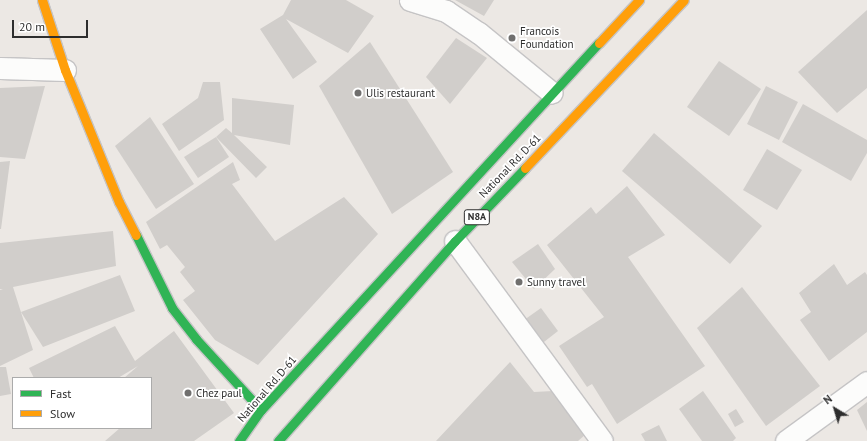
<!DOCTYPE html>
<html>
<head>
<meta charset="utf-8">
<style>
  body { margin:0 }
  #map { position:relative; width:867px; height:441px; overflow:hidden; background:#ece8e4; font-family:"PT Sans",sans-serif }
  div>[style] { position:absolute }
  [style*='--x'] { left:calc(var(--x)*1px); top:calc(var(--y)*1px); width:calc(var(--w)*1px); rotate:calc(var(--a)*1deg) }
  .building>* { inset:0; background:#d1cecb }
  .roads { filter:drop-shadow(1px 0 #c5c4c5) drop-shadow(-1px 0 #c5c4c5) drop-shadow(0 1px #c5c4c5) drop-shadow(0 -1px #c5c4c5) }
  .street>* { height:21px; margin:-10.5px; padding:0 10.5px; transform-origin:10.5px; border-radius:10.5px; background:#fcfcfb }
  .fast>* { height:9px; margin:-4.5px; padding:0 4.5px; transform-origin:4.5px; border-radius:4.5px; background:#30b455 }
  .slow>* { height:9px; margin:-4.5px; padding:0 4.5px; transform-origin:4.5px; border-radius:4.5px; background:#ff9f0a }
  .dots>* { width:11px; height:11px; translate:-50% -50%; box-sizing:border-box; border:2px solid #fff; border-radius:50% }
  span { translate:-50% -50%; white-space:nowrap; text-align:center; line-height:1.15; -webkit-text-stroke:3.5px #fff; paint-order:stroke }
  .shield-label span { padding:1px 3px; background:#fff; border:1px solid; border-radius:3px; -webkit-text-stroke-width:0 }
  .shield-label { font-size:10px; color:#2e2e2e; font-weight:700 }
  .poi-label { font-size:11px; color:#2e2e2e }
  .left { translate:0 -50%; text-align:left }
  .street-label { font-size:11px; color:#2e2e2e }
  .legend { position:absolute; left:12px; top:377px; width:140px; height:52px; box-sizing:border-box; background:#fff; border:1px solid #ababab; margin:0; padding:5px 7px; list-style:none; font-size:12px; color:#2e2e2e }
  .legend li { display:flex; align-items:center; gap:8px; height:20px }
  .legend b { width:20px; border:1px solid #ababab }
  .north { position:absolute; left:815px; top:389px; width:40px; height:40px; -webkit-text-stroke:3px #fff; paint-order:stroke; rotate:322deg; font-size:11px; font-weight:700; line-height:16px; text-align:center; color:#2e2e2e }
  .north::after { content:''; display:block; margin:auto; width:14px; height:18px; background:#2e2e2e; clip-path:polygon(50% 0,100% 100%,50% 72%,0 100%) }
  .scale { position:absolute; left:12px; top:20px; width:76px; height:18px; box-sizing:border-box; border:2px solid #2e2e2e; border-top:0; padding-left:5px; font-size:12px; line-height:14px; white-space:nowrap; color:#2e2e2e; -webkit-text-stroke:3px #fff; paint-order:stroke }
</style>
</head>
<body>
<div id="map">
  <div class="building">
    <div style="clip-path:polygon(291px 0,346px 0,374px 16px,348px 53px,286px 19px,317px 62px,293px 79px,260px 29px,283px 15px)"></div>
    <div style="clip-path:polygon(455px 0,494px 0,484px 16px)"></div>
    <div style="clip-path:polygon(867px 10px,867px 88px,837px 113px,798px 72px)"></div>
    <div style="clip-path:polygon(456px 38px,487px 58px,450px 104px,426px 77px)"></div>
    <div style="clip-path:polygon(370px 42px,453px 172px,392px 214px,319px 86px)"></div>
    <div style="clip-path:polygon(719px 61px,761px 89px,729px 136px,687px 107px)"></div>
    <div style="clip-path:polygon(203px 82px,220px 82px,224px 120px,179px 151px,162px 124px,198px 98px)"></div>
    <div style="clip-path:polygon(45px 86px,25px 159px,0 157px,0 88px)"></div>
    <div style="clip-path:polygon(766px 86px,798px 102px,779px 140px,747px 124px)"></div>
    <div style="clip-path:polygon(232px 98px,294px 105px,290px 145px,234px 135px,267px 167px,256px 178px,216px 137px,226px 128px,232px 133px)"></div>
    <div style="clip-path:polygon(803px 104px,867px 140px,867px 153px,851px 181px,782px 142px)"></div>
    <div style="clip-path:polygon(150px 117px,194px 184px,156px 209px,115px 146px)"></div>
    <div style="clip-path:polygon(654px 133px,762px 226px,730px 264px,622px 171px)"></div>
    <div style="clip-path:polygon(216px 137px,229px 157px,198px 178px,184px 157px)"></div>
    <div style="clip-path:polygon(767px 149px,802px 170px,777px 210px,743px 190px)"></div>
    <div style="clip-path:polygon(10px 161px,1px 229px,0 229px,0 162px)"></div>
    <div style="clip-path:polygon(233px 162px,240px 180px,232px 184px,275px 241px,344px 197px,378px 234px,258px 365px,215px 340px,183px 300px,195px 291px,180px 272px,185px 267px,167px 245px,160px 249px,146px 222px)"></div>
    <div style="clip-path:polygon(627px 186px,665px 235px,628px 257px,705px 366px,617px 424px,592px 384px,587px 387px,559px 346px,604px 317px,547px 245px,591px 207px,596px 214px)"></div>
    <div style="clip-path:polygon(113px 231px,116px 266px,13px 287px,33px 350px,0 366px,0 290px,3px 289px,0 289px,0 243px)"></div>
    <div style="clip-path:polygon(538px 244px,555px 269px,534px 289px,512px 262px)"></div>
    <div style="clip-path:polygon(834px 264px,847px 285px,865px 272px,867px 275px,867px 332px,829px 361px,800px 320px,811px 312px,799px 293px)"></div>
    <div style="clip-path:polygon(120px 275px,135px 311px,43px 347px,21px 312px)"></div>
    <div style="clip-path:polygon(742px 287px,820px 386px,766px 426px,697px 328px)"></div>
    <div style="clip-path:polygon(541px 308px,558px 331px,535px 349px,517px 325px)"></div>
    <div style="clip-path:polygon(115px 326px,135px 361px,174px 331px,234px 413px,194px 441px,105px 441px,120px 428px,151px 428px,151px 378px,124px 378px,138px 366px,118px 378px,34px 378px,29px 368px)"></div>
    <div style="clip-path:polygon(510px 362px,534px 392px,553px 391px,586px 434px,578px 441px,436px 441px)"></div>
    <div style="clip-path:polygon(0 367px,6px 367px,11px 394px,0 396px)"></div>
    <div style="clip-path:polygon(703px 391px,736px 438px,733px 441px,702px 441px,679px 409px)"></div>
    <div style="clip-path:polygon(867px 402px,867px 431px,857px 410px)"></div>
    <div style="clip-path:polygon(736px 409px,744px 422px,735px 427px,728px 414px)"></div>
    <div style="clip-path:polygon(659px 425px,667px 441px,645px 441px,641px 434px)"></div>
  </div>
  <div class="roads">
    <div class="street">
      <div style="--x:410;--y:0;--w:38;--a:17"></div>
      <div style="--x:446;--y:11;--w:40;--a:34"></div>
      <div style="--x:479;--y:33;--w:94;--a:39.4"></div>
      <div style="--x:0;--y:68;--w:65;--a:1.8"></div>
      <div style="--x:455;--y:241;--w:248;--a:53.7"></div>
      <div style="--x:786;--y:441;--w:100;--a:-36.1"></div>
    </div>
    <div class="fast">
      <div style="--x:136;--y:235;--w:81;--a:63.7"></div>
      <div style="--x:172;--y:308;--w:39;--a:52"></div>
      <div style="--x:196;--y:339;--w:96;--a:47.5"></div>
      <div style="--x:239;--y:441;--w:38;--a:-55"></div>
      <div style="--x:261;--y:410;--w:499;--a:-47.4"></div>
      <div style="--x:278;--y:441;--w:267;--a:-48.5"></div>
      <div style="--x:455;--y:241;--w:101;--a:-46.2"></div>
    </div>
    <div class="slow">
      <div style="--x:42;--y:0;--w:74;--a:71.8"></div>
      <div style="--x:65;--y:70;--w:143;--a:67.8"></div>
      <div style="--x:119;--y:202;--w:37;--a:63"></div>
      <div style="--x:599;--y:43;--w:59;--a:-47.1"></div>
      <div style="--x:525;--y:168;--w:231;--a:-46.6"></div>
    </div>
  </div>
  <div class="dots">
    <div style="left:512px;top:38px;background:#706f6e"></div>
    <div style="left:358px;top:93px;background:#706f6e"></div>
    <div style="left:519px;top:282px;background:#706f6e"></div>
    <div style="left:188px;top:393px;background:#706f6e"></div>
  </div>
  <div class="shield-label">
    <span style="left:477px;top:217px">N8A</span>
  </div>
  <div class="poi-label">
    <span class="left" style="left:520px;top:38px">Francois<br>Foundation</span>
    <span class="left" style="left:366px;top:93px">Ulis restaurant</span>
    <span class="left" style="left:527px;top:282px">Sunny travel</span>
    <span class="left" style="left:196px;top:393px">Chez paul</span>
  </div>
  <div class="street-label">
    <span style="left:510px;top:166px;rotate:-46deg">National Rd. D-61</span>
    <span style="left:267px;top:389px;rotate:-49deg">National Rd. D-61</span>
  </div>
  <ul class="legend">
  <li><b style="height:5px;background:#30b455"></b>Fast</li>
  <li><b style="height:5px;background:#ff9f0a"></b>Slow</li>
  </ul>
  <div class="north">N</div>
  <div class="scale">20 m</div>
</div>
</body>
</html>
